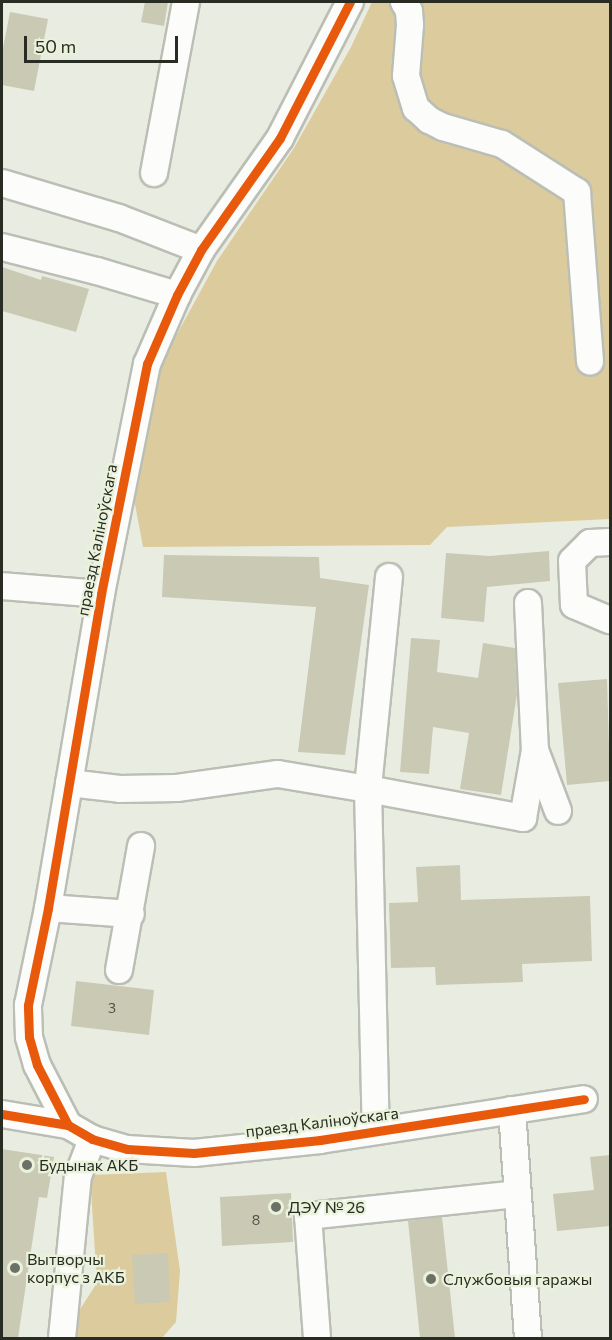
<!DOCTYPE html>
<html>
<head>
<meta charset="utf-8">
<style>
  body { margin:0 }
  #map { position:relative; width:612px; height:1340px; overflow:hidden; background:#e9ede1; font-family:Commissioner,sans-serif }
  div>[style] { position:absolute }
  [style*='--x'] { left:calc(var(--x)*1px); top:calc(var(--y)*1px); width:calc(var(--w)*1px); rotate:calc(var(--a)*1deg) }
  .forest>* { inset:0; background:#dccb9d }
  .building>* { inset:0; background:#c9c9b4 }
  .roads { filter:drop-shadow(2px 0 #bbbeb5) drop-shadow(-2px 0 #bbbeb5) drop-shadow(0 2px #bbbeb5) drop-shadow(0 -2px #bbbeb5) }
  .minor>* { height:26px; margin:-13px; padding:0 13px; transform-origin:13px; border-radius:13px; background:#fcfcfa }
  .cycleway>* { height:9px; margin:-4.5px; padding:0 4.5px; transform-origin:4.5px; border-radius:4.5px; background:#e8590c }
  .dots>* { width:16px; height:16px; translate:-50% -50%; box-sizing:border-box; border:3px solid #eaf2dc; border-radius:50% }
  span { translate:-50% -50%; white-space:nowrap; text-align:center; line-height:1.15; -webkit-text-stroke:4.5px #eaf2dc; paint-order:stroke }
  .number-label { font-size:14px; color:#515347 }
  .number-label span { -webkit-text-stroke-width:0 }
  .street-label { font-size:16px; color:#292c23 }
  .poi-label { font-size:16px; color:#292c23 }
  .left { translate:0 -50%; text-align:left }
  .frame { position:absolute; inset:0; border:3px solid #292c23; pointer-events:none }
  .scale { position:absolute; left:24px; top:36px; width:154px; height:27px; box-sizing:border-box; border:3px solid #292c23; border-top:0; padding-left:8px; font-size:18px; line-height:21px; white-space:nowrap; color:#292c23; -webkit-text-stroke:4px #eaf2dc; paint-order:stroke }
</style>
</head>
<body>
<div id="map">
  <div class="forest">
    <div style="clip-path:polygon(372px 2px,610px 2px,610px 519px,447px 527px,430px 545px,143px 547px,134px 499px,159px 367px,217px 261px,294px 148px,351px 47px)"></div>
    <div style="clip-path:polygon(166px 1172px,180px 1271px,176px 1322px,162px 1338px,75px 1338px,71px 1323px,97px 1283px,90px 1175px)"></div>
  </div>
  <div class="building">
    <div style="clip-path:polygon(145px 2px,168px 2px,164px 26px,141px 22px)"></div>
    <div style="clip-path:polygon(10px 12px,48px 19px,34px 91px,2px 85px,2px 53px)"></div>
    <div style="clip-path:polygon(2px 267px,41px 280px,42px 276px,89px 289px,76px 332px,2px 311px)"></div>
    <div style="clip-path:polygon(549px 551px,550px 581px,487px 587px,484px 622px,441px 618px,446px 553px,490px 556px)"></div>
    <div style="clip-path:polygon(164px 555px,319px 557px,320px 578px,369px 585px,345px 755px,298px 752px,316px 607px,162px 597px)"></div>
    <div style="clip-path:polygon(411px 638px,440px 640px,437px 672px,478px 678px,483px 643px,515px 648px,517px 694px,501px 795px,460px 789px,469px 733px,433px 727px,429px 774px,400px 772px)"></div>
    <div style="clip-path:polygon(607px 679px,610px 781px,567px 785px,558px 683px)"></div>
    <div style="clip-path:polygon(460px 865px,461px 900px,590px 896px,592px 961px,522px 964px,523px 982px,436px 985px,435px 967px,391px 968px,389px 903px,418px 902px,416px 867px)"></div>
    <div style="clip-path:polygon(76px 981px,154px 990px,149px 1035px,71px 1026px)"></div>
    <div style="clip-path:polygon(2px 1149px,54px 1157px,47px 1198px,39px 1197px,18px 1338px,2px 1338px)"></div>
    <div style="clip-path:polygon(610px 1155px,610px 1226px,557px 1231px,553px 1194px,594px 1190px,590px 1157px)"></div>
    <div style="clip-path:polygon(291px 1193px,293px 1242px,222px 1246px,220px 1197px)"></div>
    <div style="clip-path:polygon(442px 1217px,455px 1338px,420px 1338px,408px 1221px)"></div>
    <div style="clip-path:polygon(168px 1253px,170px 1302px,135px 1304px,132px 1255px)"></div>
  </div>
  <div class="roads">
    <div class="minor">
      <div style="--x:404;--y:2;--w:10;--a:61"></div>
      <div style="--x:409;--y:11;--w:14;--a:86"></div>
      <div style="--x:410;--y:25;--w:51;--a:94.5"></div>
      <div style="--x:406;--y:76;--w:34;--a:73"></div>
      <div style="--x:416;--y:108;--w:18;--a:43"></div>
      <div style="--x:429;--y:120;--w:16;--a:27"></div>
      <div style="--x:443;--y:127;--w:61;--a:16.1"></div>
      <div style="--x:502;--y:144;--w:89;--a:32.6"></div>
      <div style="--x:577;--y:192;--w:170;--a:85.6"></div>
      <div style="--x:154;--y:173;--w:174;--a:-79.4"></div>
      <div style="--x:2;--y:183;--w:122;--a:16.7"></div>
      <div style="--x:119;--y:218;--w:88;--a:21.3"></div>
      <div style="--x:2;--y:247;--w:98;--a:14.2"></div>
      <div style="--x:97;--y:271;--w:84;--a:16.7"></div>
      <div style="--x:610;--y:542;--w:20;--a:177"></div>
      <div style="--x:590;--y:543;--w:25;--a:135"></div>
      <div style="--x:572;--y:561;--w:44;--a:87.4"></div>
      <div style="--x:574;--y:605;--w:39;--a:23"></div>
      <div style="--x:389;--y:577;--w:213;--a:95.7"></div>
      <div style="--x:368;--y:789;--w:158;--a:10.6"></div>
      <div style="--x:523;--y:818;--w:69;--a:-80"></div>
      <div style="--x:2;--y:586;--w:99;--a:4.6"></div>
      <div style="--x:528;--y:603;--w:147;--a:87.3"></div>
      <div style="--x:535;--y:750;--w:65;--a:69.3"></div>
      <div style="--x:69;--y:783;--w:51;--a:6.7"></div>
      <div style="--x:120;--y:789;--w:57;--a:-1"></div>
      <div style="--x:177;--y:788;--w:102;--a:-7.9"></div>
      <div style="--x:278;--y:774;--w:91;--a:9.5"></div>
      <div style="--x:368;--y:789;--w:342;--a:88.7"></div>
      <div style="--x:48;--y:908;--w:83;--a:4.1"></div>
      <div style="--x:119;--y:970;--w:126;--a:-79.9"></div>
      <div style="--x:512;--y:1110;--w:229;--a:86"></div>
      <div style="--x:2;--y:1114;--w:67;--a:9.5"></div>
      <div style="--x:68;--y:1125;--w:28;--a:30"></div>
      <div style="--x:92;--y:1139;--w:36;--a:16"></div>
      <div style="--x:127;--y:1149;--w:67;--a:3.4"></div>
      <div style="--x:194;--y:1153;--w:127;--a:-5.9"></div>
      <div style="--x:320;--y:1140;--w:267;--a:-8.8"></div>
      <div style="--x:68;--y:1125;--w:68;--a:-117.3"></div>
      <div style="--x:37;--y:1065;--w:29;--a:-106"></div>
      <div style="--x:29;--y:1037;--w:32;--a:-92"></div>
      <div style="--x:28;--y:1005;--w:99;--a:-78.3"></div>
      <div style="--x:48;--y:908;--w:318;--a:-80.4"></div>
      <div style="--x:101;--y:594;--w:235;--a:-78.7"></div>
      <div style="--x:147;--y:364;--w:75;--a:-66.5"></div>
      <div style="--x:177;--y:295;--w:51;--a:-61.9"></div>
      <div style="--x:201;--y:250;--w:137;--a:-54.8"></div>
      <div style="--x:280;--y:138;--w:153;--a:-62.8"></div>
      <div style="--x:62;--y:1338;--w:163;--a:-84.4"></div>
      <div style="--x:78;--y:1176;--w:40;--a:-69"></div>
      <div style="--x:317;--y:1338;--w:122;--a:-94.2"></div>
      <div style="--x:308;--y:1216;--w:211;--a:-6"></div>
    </div>
  </div>
  <div class="cycleway">
    <div style="--x:2;--y:1114;--w:67;--a:9.5"></div>
    <div style="--x:68;--y:1125;--w:28;--a:30"></div>
    <div style="--x:92;--y:1139;--w:36;--a:16"></div>
    <div style="--x:127;--y:1149;--w:67;--a:3.4"></div>
    <div style="--x:194;--y:1153;--w:127;--a:-5.9"></div>
    <div style="--x:320;--y:1140;--w:267;--a:-8.8"></div>
    <div style="--x:68;--y:1125;--w:68;--a:-117.3"></div>
    <div style="--x:37;--y:1065;--w:29;--a:-106"></div>
    <div style="--x:29;--y:1037;--w:32;--a:-92"></div>
    <div style="--x:28;--y:1005;--w:99;--a:-78.3"></div>
    <div style="--x:48;--y:908;--w:318;--a:-80.4"></div>
    <div style="--x:101;--y:594;--w:235;--a:-78.7"></div>
    <div style="--x:147;--y:364;--w:75;--a:-66.5"></div>
    <div style="--x:177;--y:295;--w:51;--a:-61.9"></div>
    <div style="--x:201;--y:250;--w:137;--a:-54.8"></div>
    <div style="--x:280;--y:138;--w:153;--a:-62.8"></div>
  </div>
  <div class="dots">
    <div style="left:27px;top:1165px;background:#6c7066"></div>
    <div style="left:276px;top:1207px;background:#6c7066"></div>
    <div style="left:15px;top:1268px;background:#6c7066"></div>
    <div style="left:431px;top:1279px;background:#6c7066"></div>
  </div>
  <div class="number-label">
    <span style="left:112px;top:1008px">3</span>
    <span style="left:256px;top:1220px">8</span>
  </div>
  <div class="street-label">
    <span style="left:97px;top:540px;rotate:-79deg">праезд Каліноўскага</span>
    <span style="left:322px;top:1122px;rotate:-7deg">праезд Каліноўскага</span>
  </div>
  <div class="poi-label">
    <span class="left" style="left:39px;top:1165px">Будынак АКБ</span>
    <span class="left" style="left:288px;top:1207px">ДЭУ № 26</span>
    <span class="left" style="left:27px;top:1268px">Вытворчы<br>корпус з АКБ</span>
    <span class="left" style="left:443px;top:1279px">Службовыя гаражы</span>
  </div>
  <div class="frame"></div>
  <div class="scale">50 m</div>
</div>
</body>
</html>
